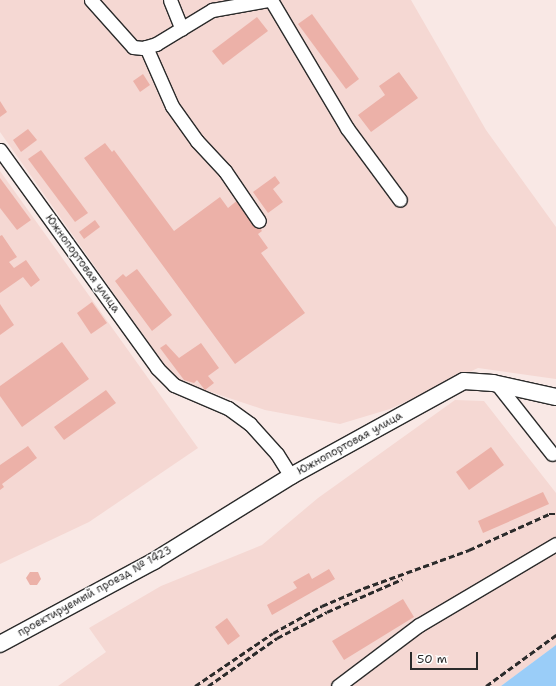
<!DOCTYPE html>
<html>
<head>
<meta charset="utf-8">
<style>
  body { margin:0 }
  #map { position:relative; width:556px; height:686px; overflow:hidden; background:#f9e8e5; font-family:"Shantell Sans",sans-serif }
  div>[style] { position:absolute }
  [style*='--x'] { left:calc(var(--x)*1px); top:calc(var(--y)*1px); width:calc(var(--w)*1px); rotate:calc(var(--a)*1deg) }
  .built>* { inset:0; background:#f5d8d3 }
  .water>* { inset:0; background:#9acdf8 }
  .building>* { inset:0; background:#ecb1a8 }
  .roads { filter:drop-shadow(1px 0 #2b2b2b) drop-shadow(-1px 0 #2b2b2b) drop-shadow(0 1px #2b2b2b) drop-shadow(0 -1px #2b2b2b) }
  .minor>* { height:13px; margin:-6.5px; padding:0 6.5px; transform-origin:6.5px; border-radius:6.5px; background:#fff }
  .major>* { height:16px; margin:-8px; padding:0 8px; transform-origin:8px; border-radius:8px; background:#fff }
  .rail>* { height:2.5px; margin-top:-1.25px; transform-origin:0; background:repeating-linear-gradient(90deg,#2b2b2b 0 6px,transparent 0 9px) }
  span { translate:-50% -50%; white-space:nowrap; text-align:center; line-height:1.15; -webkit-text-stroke:3px #fff; paint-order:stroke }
  .street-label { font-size:11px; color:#2b2b2b }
  .scale { position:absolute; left:410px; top:652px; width:68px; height:18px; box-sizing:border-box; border:2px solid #2b2b2b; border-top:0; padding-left:5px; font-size:12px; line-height:14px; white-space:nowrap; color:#2b2b2b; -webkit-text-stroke:3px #fff; paint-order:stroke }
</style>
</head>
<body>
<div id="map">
  <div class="built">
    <div style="clip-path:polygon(0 0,411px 0,486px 130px,556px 227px,556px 379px,478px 368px,390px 409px,340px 424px,265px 410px,175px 380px,0 132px)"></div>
    <div style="clip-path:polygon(0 171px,198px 448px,89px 522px,0 564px)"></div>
    <div style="clip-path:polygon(455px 400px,484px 401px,556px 493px,556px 645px,501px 686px,58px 686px,106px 652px,89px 628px,161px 586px,262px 545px,318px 498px)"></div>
  </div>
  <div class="water">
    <div style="clip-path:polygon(556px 645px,556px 686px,501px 686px)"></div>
  </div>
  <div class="building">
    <div style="clip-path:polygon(312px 14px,359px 79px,346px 89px,298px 24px)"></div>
    <div style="clip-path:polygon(257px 17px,268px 31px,223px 65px,212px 51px)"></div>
    <div style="clip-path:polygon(399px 72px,418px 98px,371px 132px,358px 115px,385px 95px,379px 86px)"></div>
    <div style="clip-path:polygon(143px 74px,150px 85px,140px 92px,133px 81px)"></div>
    <div style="clip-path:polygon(0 101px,7px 112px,0 117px)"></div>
    <div style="clip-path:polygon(28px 129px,37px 140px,21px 152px,13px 140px)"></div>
    <div style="clip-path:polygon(105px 143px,112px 152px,114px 150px,174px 231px,220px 197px,228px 208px,239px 199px,262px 231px,258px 234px,268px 248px,261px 253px,305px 313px,235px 364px,84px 158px)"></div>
    <div style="clip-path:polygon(41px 150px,88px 213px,75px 222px,28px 159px)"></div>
    <div style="clip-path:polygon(275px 176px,280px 183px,273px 189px,283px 202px,268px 213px,253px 192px)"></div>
    <div style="clip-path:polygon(0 178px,31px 220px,17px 230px,0 208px)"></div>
    <div style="clip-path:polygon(95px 220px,100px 227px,84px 239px,79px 232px)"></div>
    <div style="clip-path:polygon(2px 235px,17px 257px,9px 262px,14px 268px,26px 260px,40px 280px,31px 287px,23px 277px,0 293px,0 236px)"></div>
    <div style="clip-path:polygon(137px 269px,172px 315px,152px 331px,115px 281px,123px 274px,126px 277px)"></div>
    <div style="clip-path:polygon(92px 302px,107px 323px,91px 334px,77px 313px)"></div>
    <div style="clip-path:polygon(0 304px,14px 325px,0 335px)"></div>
    <div style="clip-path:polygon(62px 342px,89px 379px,22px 427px,0 396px,0 386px)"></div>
    <div style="clip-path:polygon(201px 343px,219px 368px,208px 376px,214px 383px,205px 390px,197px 380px,194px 383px,184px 380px,160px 348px,166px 344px,179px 358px)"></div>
    <div style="clip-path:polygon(106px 390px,116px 403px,64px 440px,54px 427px)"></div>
    <div style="clip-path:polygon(28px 446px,37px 458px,2px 484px,4px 487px,0 490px,0 465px)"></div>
    <div style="clip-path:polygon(491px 447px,504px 465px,469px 490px,456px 472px)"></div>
    <div style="clip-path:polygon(543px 492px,549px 504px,483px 533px,478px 521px)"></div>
    <div style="clip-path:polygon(329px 569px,335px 579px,272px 615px,267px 605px,297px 588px,293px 582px,309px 573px,312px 579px)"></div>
    <div style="clip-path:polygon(30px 572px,38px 572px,41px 579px,37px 585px,30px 585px,26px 578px)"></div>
    <div style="clip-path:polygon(403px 599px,414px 617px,344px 660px,332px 641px)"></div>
    <div style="clip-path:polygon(227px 618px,240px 636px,228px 645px,215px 627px)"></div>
  </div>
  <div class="roads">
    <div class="minor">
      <div style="--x:91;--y:0;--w:63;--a:48.2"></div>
      <div style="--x:133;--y:47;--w:10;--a:6"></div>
      <div style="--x:143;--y:48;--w:14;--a:-17"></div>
      <div style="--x:156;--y:44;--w:66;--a:-31.3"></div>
      <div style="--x:212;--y:10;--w:58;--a:-10"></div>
      <div style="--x:170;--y:0;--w:31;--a:68"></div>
      <div style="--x:271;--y:0;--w:149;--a:59.3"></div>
      <div style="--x:347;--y:128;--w:89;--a:53.6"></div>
      <div style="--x:146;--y:47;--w:64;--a:66.2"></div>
      <div style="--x:172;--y:106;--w:43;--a:54.5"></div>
      <div style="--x:197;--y:141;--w:41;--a:47"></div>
      <div style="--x:225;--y:171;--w:60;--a:55.8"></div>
      <div style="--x:0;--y:150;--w:269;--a:54.2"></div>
      <div style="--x:157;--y:368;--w:24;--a:45"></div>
      <div style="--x:174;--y:385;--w:59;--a:23.1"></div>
      <div style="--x:228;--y:408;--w:27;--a:36"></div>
      <div style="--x:250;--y:424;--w:40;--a:48"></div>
      <div style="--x:277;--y:454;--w:26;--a:58"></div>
      <div style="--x:497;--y:384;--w:89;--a:51.8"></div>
      <div style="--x:338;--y:686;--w:101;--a:-37"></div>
      <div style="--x:419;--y:625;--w:159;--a:-30.6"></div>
    </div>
    <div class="major">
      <div style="--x:0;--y:644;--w:175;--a:-28.3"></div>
      <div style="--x:154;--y:561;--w:161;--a:-31.8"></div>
      <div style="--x:291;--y:476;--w:197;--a:-28.8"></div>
      <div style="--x:464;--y:381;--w:29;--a:4"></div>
      <div style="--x:493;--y:383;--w:65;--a:12.5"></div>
    </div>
  </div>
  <div class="rail">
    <div style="--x:195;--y:686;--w:94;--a:-34.2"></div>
    <div style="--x:273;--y:633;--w:56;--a:-28.9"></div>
    <div style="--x:322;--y:606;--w:46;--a:-23.2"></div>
    <div style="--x:364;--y:588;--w:112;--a:-19.9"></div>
    <div style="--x:469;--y:550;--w:88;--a:-24.2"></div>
    <div style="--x:549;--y:514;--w:7;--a:0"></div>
    <div style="--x:208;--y:686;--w:84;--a:-34.8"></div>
    <div style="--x:277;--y:638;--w:56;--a:-27.5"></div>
    <div style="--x:327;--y:612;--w:82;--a:-23.7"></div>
    <div style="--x:486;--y:686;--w:87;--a:-36.1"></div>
  </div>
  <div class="street-label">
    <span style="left:82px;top:264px;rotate:54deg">Южнопортовая улица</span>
    <span style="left:350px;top:444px;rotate:-29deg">Южнопортовая улица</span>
    <span style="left:95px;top:592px;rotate:-29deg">проектируемый проезд № 1423</span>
  </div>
  <div class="scale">50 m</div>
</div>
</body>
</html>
